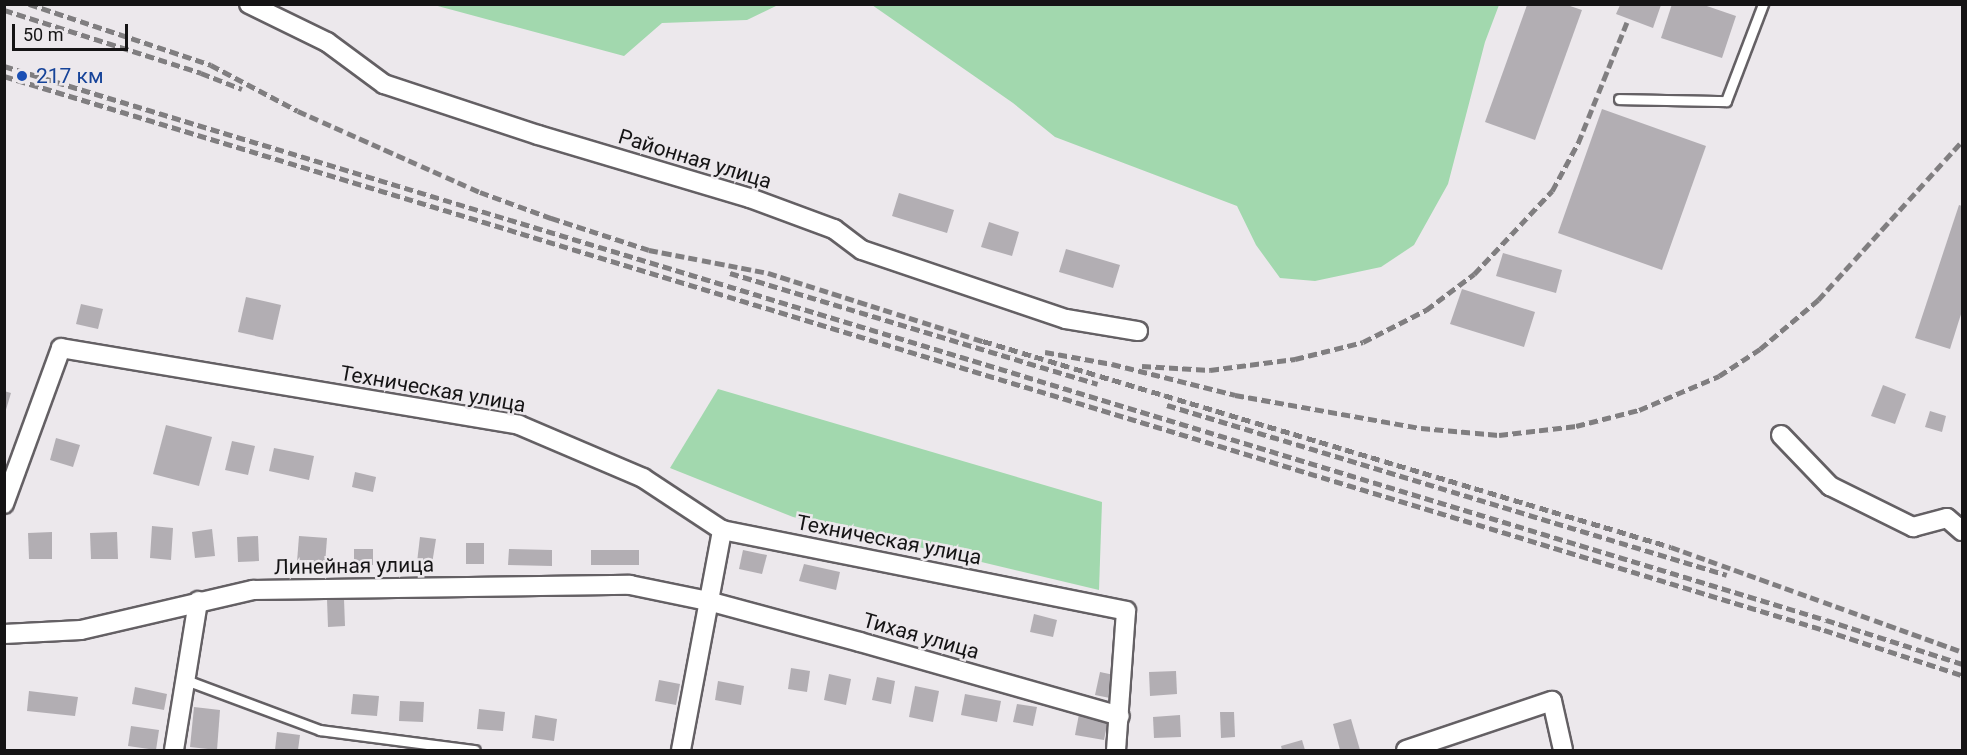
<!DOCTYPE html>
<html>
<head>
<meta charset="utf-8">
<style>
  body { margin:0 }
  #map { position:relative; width:1967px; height:755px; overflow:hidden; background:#ece8ec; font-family:Roboto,sans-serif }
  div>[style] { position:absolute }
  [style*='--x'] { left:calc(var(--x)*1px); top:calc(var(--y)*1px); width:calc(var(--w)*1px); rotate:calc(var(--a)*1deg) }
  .green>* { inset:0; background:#a2d8ae }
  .building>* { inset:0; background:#b2aeb3 }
  .roads { filter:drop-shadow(2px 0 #646064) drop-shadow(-2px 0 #646064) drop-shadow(0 2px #646064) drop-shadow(0 -2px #646064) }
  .lane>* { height:9px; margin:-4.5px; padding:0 4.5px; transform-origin:4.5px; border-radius:4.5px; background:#fff }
  .street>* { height:18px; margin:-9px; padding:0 9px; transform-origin:9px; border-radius:9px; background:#fff }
  .rail>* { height:4.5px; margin-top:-2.25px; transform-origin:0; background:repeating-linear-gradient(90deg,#807e80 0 9px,transparent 0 13.5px) }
  .dots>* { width:16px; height:16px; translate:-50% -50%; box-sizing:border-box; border:3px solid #ece8ec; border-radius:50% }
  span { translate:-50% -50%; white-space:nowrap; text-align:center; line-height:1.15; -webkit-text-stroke:5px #ece8ec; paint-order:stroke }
  .transit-label { font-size:21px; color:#164399 }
  .left { translate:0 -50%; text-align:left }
  .street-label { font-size:21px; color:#151415 }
  .frame { position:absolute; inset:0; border:6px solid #151415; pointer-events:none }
  .scale { position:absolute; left:12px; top:24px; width:116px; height:27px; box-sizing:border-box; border:3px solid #151415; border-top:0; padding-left:8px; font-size:18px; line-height:21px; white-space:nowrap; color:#151415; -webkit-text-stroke:4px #ece8ec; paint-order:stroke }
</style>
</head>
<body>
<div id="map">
  <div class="green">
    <div style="clip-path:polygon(434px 5px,778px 5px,747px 20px,662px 23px,624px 56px)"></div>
    <div style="clip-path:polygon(872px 5px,1499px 5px,1485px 42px,1448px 184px,1414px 245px,1381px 267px,1315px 281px,1280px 278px,1256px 245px,1237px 206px,1055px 137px,1013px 103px)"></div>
    <div style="clip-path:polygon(718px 389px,1102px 502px,1099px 590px,793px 517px,670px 468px)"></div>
  </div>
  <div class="building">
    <div style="clip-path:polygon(1672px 4px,1701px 4px,1736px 16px,1722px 58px,1661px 38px)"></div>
    <div style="clip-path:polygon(1527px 5px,1567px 5px,1582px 10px,1535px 140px,1485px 122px)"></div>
    <div style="clip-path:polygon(1620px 5px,1661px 5px,1653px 28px,1616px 14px)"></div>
    <div style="clip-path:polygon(1602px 109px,1706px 146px,1662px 270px,1558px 233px)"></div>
    <div style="clip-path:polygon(899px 193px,954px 210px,947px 233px,892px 216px)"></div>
    <div style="clip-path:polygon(1959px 205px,1962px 206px,1962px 311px,1950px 349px,1915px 338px)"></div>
    <div style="clip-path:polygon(989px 222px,1019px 232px,1012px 256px,981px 247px)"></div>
    <div style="clip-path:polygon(1066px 249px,1120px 265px,1113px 288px,1059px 272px)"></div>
    <div style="clip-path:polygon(1503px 253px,1562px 270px,1556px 293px,1496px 276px)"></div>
    <div style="clip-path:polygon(1462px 289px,1535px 312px,1524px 347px,1450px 324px)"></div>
    <div style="clip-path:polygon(246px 297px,281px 305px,273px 340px,238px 332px)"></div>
    <div style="clip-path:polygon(81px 304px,103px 309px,98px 329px,76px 324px)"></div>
    <div style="clip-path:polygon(1883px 385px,1906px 394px,1895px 424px,1871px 416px)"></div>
    <div style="clip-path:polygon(4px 391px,11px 393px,5px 413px,4px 413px)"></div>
    <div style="clip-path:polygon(1930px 411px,1946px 416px,1942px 432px,1925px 427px)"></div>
    <div style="clip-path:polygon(166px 425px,212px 437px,199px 486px,153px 474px)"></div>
    <div style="clip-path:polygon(56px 438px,80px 445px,73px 467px,50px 460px)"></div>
    <div style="clip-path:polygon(232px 441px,255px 446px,248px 475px,225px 470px)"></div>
    <div style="clip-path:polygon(274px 448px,314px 456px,309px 480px,269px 471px)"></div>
    <div style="clip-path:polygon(355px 472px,376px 477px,373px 492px,352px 487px)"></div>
    <div style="clip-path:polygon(152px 526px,173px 528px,171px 560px,150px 558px)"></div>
    <div style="clip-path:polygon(212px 529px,215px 556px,195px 558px,192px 532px)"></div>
    <div style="clip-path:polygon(52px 532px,52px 559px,29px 559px,28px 533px)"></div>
    <div style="clip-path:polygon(117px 532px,118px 559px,91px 559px,90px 533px)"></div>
    <div style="clip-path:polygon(258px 536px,259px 561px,238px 562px,237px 537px)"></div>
    <div style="clip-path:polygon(299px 536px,327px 538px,325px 564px,297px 562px)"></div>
    <div style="clip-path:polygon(420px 537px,436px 539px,432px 564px,417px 562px)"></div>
    <div style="clip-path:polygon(466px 543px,484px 543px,484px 564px,466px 564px)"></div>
    <div style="clip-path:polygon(354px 549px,373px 549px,373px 565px,354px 565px)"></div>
    <div style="clip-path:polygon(509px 549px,552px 550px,552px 566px,508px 565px)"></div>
    <div style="clip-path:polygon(591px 550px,639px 550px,639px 565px,591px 565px)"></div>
    <div style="clip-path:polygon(743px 550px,767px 555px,762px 574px,739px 569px)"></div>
    <div style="clip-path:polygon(804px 564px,840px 572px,836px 590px,799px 581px)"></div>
    <div style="clip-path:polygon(327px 599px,344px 599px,345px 626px,328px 627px)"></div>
    <div style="clip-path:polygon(1034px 614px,1057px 620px,1053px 637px,1030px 632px)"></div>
    <div style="clip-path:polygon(791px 668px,810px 671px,807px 692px,788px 689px)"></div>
    <div style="clip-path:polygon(1176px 671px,1177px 694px,1150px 696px,1149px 672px)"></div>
    <div style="clip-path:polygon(1100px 672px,1114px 675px,1110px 698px,1095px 695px)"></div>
    <div style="clip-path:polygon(829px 674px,851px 679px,846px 705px,824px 700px)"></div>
    <div style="clip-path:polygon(877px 677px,895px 681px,891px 704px,872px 700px)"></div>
    <div style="clip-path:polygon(659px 680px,680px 684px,676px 705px,655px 701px)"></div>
    <div style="clip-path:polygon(718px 681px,744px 686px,741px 705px,715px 700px)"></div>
    <div style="clip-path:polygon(915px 686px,939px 691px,933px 722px,909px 717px)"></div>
    <div style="clip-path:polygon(135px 687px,167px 694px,164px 710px,132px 704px)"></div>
    <div style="clip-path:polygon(29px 691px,78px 697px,75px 716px,27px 711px)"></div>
    <div style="clip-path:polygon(353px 694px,379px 696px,377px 716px,351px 714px)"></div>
    <div style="clip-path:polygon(965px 694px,1001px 701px,997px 722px,961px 715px)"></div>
    <div style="clip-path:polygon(400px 701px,424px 702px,423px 722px,399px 721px)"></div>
    <div style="clip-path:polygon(1017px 704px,1037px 707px,1033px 726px,1013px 722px)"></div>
    <div style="clip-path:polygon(194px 707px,220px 710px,217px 750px,190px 747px)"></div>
    <div style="clip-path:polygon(479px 709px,505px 712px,503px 731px,477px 729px)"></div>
    <div style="clip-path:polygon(1220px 712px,1234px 712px,1235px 737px,1221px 738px)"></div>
    <div style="clip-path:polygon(1079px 714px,1108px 720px,1104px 740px,1075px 735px)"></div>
    <div style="clip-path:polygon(535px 715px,557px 719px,554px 741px,532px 738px)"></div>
    <div style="clip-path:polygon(1180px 715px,1181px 737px,1154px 738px,1153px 717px)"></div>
    <div style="clip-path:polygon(1351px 719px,1360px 750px,1340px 750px,1333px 724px)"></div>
    <div style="clip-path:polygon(131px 726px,159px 730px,156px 750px,128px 746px)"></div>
    <div style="clip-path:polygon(277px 732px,300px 735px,298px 750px,275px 750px)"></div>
    <div style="clip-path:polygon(1302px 740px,1305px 750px,1282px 750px,1281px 746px)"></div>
  </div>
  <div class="roads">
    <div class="lane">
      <div style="--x:1619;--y:99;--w:107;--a:1.1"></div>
      <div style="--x:1726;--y:101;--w:104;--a:-69.1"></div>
      <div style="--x:186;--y:680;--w:143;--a:20.5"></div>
      <div style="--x:320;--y:730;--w:156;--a:7.4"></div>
    </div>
    <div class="street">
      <div style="--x:249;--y:4;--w:87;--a:26"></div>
      <div style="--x:327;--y:42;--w:71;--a:36.4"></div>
      <div style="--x:384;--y:84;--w:162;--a:18.3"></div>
      <div style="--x:538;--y:135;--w:221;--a:16.6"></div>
      <div style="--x:750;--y:198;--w:90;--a:20.3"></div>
      <div style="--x:834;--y:229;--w:35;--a:37"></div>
      <div style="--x:862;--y:250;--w:215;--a:18.7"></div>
      <div style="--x:1066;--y:319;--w:73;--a:9.5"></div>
      <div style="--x:1781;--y:435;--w:71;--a:46.1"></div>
      <div style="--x:1830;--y:486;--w:93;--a:26.3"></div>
      <div style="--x:1913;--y:527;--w:35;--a:-15"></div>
      <div style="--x:1947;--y:518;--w:20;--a:41"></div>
      <div style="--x:4;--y:504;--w:166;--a:-69.9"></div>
      <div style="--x:61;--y:348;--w:464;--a:9.5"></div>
      <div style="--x:519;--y:425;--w:135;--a:23.1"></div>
      <div style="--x:643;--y:478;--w:95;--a:33.4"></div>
      <div style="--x:722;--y:530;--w:412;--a:11.3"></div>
      <div style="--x:1126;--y:611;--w:139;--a:94.1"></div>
      <div style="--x:4;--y:634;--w:77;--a:-3"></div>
      <div style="--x:81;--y:630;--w:177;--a:-13.1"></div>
      <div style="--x:253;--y:590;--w:377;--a:-0.8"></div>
      <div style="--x:630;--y:585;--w:80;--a:11.6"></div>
      <div style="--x:708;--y:601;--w:157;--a:15.1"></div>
      <div style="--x:860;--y:642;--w:270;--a:15.9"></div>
      <div style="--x:174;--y:750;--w:151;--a:-80.8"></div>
      <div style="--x:681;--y:750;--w:224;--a:-79.4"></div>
      <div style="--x:1406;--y:750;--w:154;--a:-18.6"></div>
      <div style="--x:1552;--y:701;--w:50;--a:77.3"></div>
    </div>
  </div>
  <div class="rail">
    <div style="--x:29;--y:4;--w:192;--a:18.5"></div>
    <div style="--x:211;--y:65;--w:98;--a:27.9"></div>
    <div style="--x:298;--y:111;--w:199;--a:24"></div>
    <div style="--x:480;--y:192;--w:76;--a:20.1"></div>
    <div style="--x:551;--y:218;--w:103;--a:18.1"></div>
    <div style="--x:649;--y:250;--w:121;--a:10.9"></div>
    <div style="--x:768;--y:273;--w:225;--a:17.6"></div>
    <div style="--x:983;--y:341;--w:718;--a:16.67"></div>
    <div style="--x:1671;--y:547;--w:309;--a:19.8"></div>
    <div style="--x:4;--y:10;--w:207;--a:17.7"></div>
    <div style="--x:201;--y:73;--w:44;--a:21.3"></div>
    <div style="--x:4;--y:66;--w:1904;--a:16.91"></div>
    <div style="--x:1826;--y:620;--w:143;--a:17.9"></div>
    <div style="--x:4;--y:76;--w:1902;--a:16.93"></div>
    <div style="--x:1824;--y:630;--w:145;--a:18.1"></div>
    <div style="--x:730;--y:273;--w:384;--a:16.8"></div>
    <div style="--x:1045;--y:352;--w:68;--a:10.2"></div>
    <div style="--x:1112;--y:364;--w:127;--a:14.1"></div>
    <div style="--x:1235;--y:395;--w:189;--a:10.1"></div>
    <div style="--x:1421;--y:428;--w:78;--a:5.1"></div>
    <div style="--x:1499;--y:435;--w:78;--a:-6.7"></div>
    <div style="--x:1576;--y:426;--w:65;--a:-14.3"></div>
    <div style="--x:1639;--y:410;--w:87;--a:-23"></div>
    <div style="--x:1719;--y:376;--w:49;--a:-33.4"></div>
    <div style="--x:1760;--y:349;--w:76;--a:-40.2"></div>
    <div style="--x:1818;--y:300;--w:215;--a:-47.8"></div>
    <div style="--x:1142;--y:366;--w:68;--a:3.4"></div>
    <div style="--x:1210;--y:370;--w:86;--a:-7.4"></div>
    <div style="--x:1295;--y:359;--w:70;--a:-14"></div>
    <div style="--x:1363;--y:342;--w:71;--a:-26.9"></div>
    <div style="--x:1426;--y:310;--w:60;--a:-36.9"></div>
    <div style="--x:1474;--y:274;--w:114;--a:-46.8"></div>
    <div style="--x:1552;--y:191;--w:55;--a:-61.6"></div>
    <div style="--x:1578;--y:143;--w:131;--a:-68"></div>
    <div style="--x:1167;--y:405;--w:585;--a:16.89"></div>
  </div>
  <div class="dots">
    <div style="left:22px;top:76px;background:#1a4fb4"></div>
  </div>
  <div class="transit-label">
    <span class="left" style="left:36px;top:76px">217 км</span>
  </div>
  <div class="street-label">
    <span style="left:695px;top:159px;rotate:17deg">Районная улица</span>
    <span style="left:433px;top:389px;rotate:10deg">Техническая улица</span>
    <span style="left:889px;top:540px;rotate:11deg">Техническая улица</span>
    <span style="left:354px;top:566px;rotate:-1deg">Линейная улица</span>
    <span style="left:921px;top:636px;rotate:16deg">Тихая улица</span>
  </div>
  <div class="frame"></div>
  <div class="scale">50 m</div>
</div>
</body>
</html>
